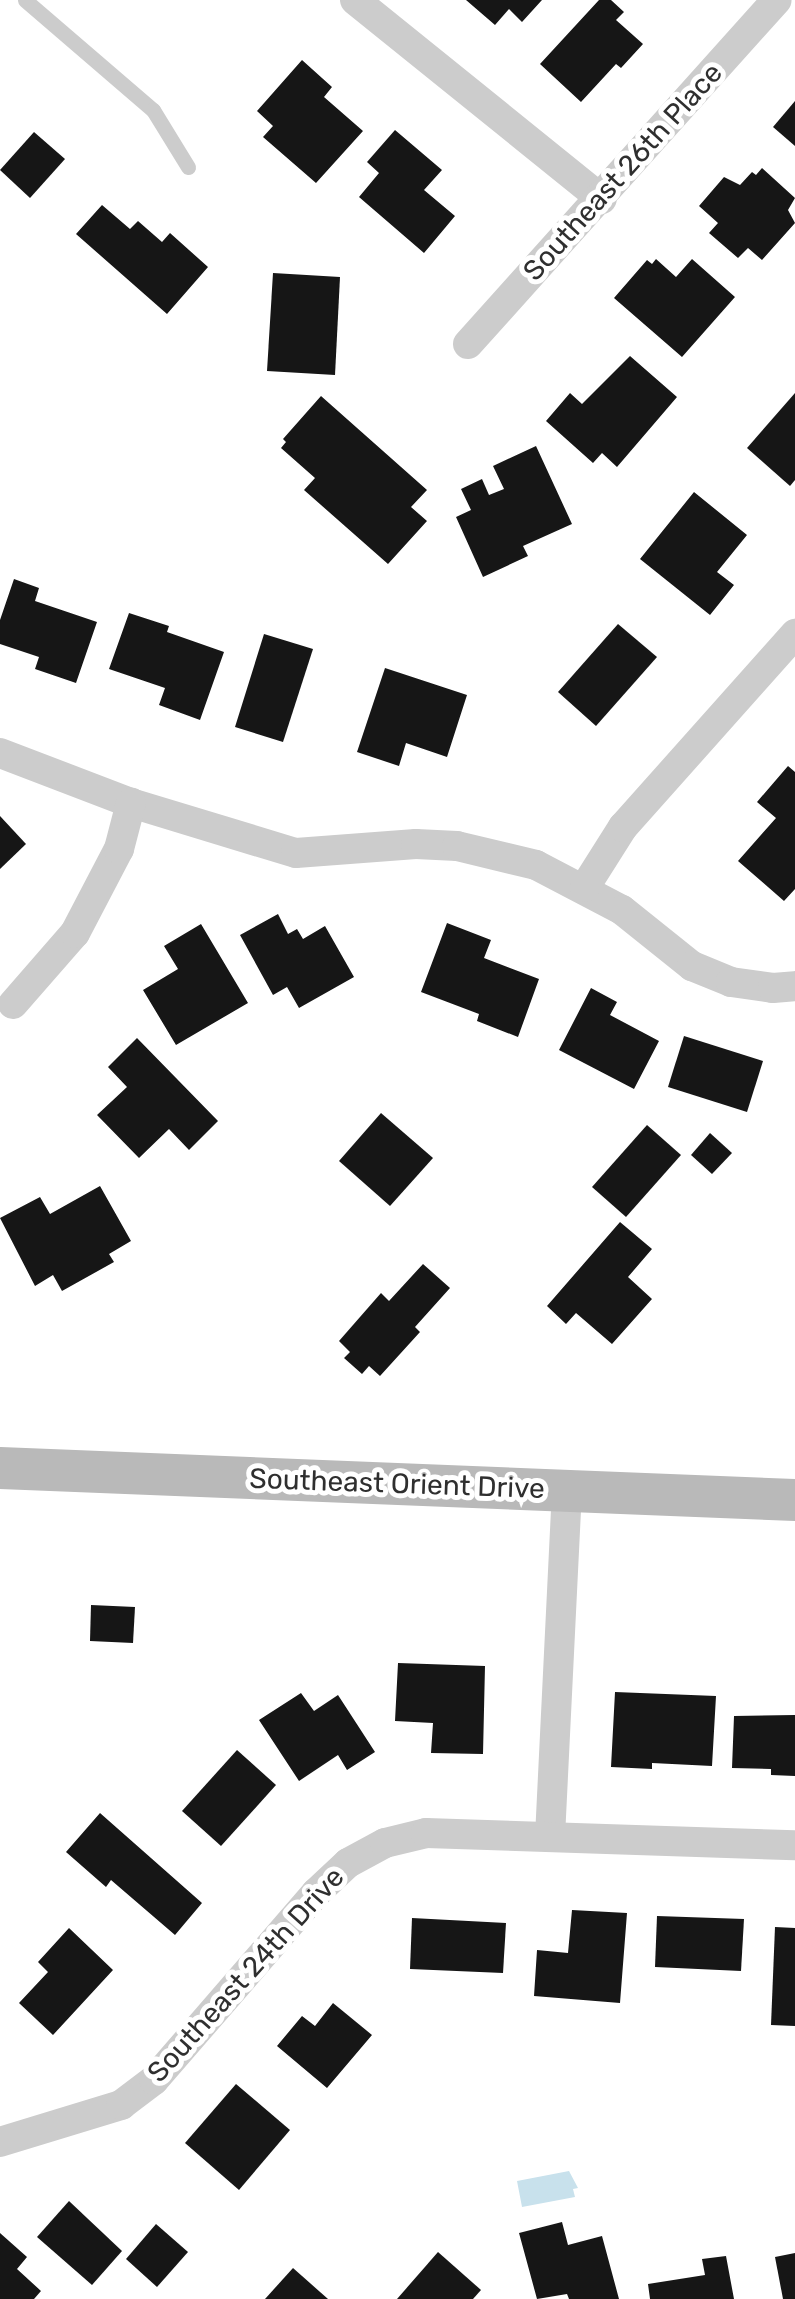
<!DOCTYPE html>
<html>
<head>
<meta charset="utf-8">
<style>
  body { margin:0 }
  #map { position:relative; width:795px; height:2299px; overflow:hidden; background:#fff; font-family:Rubik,sans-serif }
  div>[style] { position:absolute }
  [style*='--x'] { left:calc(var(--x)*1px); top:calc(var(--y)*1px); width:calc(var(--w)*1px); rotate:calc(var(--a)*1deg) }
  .water>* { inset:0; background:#c8e1ec }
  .building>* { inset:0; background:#161616 }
  .lane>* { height:15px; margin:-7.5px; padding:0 7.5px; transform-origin:7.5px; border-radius:7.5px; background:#ccc }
  .street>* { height:30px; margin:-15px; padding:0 15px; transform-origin:15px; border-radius:15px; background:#ccc }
  .secondary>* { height:42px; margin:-21px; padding:0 21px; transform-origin:21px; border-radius:21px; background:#b9b9b9 }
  span { translate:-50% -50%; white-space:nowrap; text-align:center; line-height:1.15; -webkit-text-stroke:10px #fff; paint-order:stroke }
  .street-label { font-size:28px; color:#2f2f2f }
</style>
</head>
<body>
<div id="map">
  <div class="water">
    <div style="clip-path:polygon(569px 2171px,578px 2188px,573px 2189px,575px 2197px,522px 2207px,517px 2181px)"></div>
  </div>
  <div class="building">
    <div style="clip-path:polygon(466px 0,542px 0,522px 22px,509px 9px,495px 25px)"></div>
    <div style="clip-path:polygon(599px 0,611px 0,624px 12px,616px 20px,643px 44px,621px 68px,616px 64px,581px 102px,540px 64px)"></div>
    <div style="clip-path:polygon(302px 60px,332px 87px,324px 97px,363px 131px,316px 183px,263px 137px,273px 126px,257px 111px)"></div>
    <div style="clip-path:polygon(795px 101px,795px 146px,773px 127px)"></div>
    <div style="clip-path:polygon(395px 130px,442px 170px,424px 190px,455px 216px,424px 253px,359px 197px,379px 173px,367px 162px)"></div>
    <div style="clip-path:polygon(34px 132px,65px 159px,30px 198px,0 170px)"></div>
    <div style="clip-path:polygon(762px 168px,795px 198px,788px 210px,795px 223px,762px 260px,748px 248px,738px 258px,709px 233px,718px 223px,699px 206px,724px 177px,740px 185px,752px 172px,756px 175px)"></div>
    <div style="clip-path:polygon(102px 205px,130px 229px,138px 221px,162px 242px,170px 233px,208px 267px,167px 314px,76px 234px)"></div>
    <div style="clip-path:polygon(656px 259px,676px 277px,692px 259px,735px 297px,682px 357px,614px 298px,647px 260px,652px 264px)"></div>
    <div style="clip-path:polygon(273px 273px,340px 277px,335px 375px,267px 371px)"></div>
    <div style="clip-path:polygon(630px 356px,677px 397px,617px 467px,602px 453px,593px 463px,546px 421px,570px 393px,582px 404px)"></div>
    <div style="clip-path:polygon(795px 393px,795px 480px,790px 486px,747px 448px)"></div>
    <div style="clip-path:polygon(321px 396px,427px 490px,411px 507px,427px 521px,388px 564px,304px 490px,315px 478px,281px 448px,286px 442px,283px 439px)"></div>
    <div style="clip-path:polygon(536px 446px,572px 524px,523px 546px,528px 556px,483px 577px,456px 517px,471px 510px,461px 489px,482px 479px,489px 495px,504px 489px,493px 466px)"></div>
    <div style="clip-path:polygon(694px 492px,747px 535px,717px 572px,734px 585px,710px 615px,640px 559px)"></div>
    <div style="clip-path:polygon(14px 579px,39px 588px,35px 601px,97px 622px,76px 683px,35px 669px,39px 657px,0 644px,0 620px)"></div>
    <div style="clip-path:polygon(129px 613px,169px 626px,167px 632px,224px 652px,200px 720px,159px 705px,165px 688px,109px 669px)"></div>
    <div style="clip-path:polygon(618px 624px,657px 657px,596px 726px,558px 692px)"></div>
    <div style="clip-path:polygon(264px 634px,313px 649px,283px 742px,235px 727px)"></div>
    <div style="clip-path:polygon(385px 668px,467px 695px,447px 757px,406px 743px,399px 766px,357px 752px)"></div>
    <div style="clip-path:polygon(788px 766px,795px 772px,795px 889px,784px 901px,738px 861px,776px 818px,757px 802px)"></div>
    <div style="clip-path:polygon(0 816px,26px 844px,0 869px)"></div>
    <div style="clip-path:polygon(278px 914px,288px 934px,297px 929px,303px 939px,325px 926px,354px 977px,299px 1008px,287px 987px,273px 995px,240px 935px)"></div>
    <div style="clip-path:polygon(447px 923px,491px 940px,484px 958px,539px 979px,518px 1037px,477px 1021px,479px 1014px,421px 992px)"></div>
    <div style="clip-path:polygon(201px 924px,248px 1003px,176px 1045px,143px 990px,178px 969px,164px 946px)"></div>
    <div style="clip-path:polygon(591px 988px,617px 1002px,610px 1015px,659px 1041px,634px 1089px,559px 1050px)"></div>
    <div style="clip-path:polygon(684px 1036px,763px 1061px,747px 1112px,668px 1087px)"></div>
    <div style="clip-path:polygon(137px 1038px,218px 1121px,189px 1150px,169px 1129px,139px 1158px,97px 1115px,127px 1087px,108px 1067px)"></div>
    <div style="clip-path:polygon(381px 1113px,433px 1158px,390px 1206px,339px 1161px)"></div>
    <div style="clip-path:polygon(647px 1125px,681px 1155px,626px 1217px,592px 1187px)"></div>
    <div style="clip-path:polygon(710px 1133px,732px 1153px,712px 1174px,691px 1155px)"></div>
    <div style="clip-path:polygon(100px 1186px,131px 1241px,109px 1254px,114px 1262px,62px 1291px,53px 1275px,35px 1286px,0 1218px,40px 1197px,50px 1214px)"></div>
    <div style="clip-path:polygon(620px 1222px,652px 1249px,628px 1277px,652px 1299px,612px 1344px,576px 1313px,566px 1324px,547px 1306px)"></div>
    <div style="clip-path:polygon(423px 1264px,450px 1288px,415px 1327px,420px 1332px,380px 1376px,369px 1366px,362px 1374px,344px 1358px,350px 1352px,339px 1341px,381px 1293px,389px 1301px)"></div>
    <div style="clip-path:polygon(91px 1605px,135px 1607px,133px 1643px,90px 1641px)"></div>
    <div style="clip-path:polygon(398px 1663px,485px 1666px,483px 1754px,431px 1753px,433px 1723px,395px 1721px)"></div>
    <div style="clip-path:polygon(615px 1692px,716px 1696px,712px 1766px,652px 1763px,652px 1769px,611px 1767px)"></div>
    <div style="clip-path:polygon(301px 1693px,314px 1711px,338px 1695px,375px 1752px,347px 1770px,338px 1755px,299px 1781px,259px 1720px)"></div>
    <div style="clip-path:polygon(795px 1715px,795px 1776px,771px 1775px,771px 1769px,732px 1768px,734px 1716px)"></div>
    <div style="clip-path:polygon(237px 1750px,276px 1785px,221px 1846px,182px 1811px)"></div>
    <div style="clip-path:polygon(100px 1813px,202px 1903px,175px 1935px,111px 1880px,106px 1887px,66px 1852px)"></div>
    <div style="clip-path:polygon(572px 1910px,627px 1913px,620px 2003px,534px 1996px,537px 1950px,568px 1953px)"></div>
    <div style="clip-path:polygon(657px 1916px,744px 1919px,741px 1971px,655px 1967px)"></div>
    <div style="clip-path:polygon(412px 1918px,506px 1923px,503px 1973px,410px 1969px)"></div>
    <div style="clip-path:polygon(775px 1927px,795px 1928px,795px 2026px,771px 2025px)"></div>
    <div style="clip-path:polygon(69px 1928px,113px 1970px,53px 2035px,19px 2003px,48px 1972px,38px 1962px)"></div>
    <div style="clip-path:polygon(333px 2003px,372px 2035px,327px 2088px,277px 2046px,302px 2016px,315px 2026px)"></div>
    <div style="clip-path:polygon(236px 2084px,290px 2130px,239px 2190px,185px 2143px)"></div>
    <div style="clip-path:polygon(69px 2201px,122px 2251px,92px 2285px,37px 2237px)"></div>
    <div style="clip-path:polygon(562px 2222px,568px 2245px,602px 2236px,619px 2299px,569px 2299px,567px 2294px,537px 2299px,519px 2233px)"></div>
    <div style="clip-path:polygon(156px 2224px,188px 2252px,157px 2287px,126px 2259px)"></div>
    <div style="clip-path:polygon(0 2233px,27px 2257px,17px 2269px,41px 2291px,34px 2299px,0 2299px)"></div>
    <div style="clip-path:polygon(438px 2252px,481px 2290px,473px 2299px,397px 2299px)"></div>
    <div style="clip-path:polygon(795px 2253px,795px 2299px,783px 2299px,775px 2257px)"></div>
    <div style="clip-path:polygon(726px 2256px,734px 2299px,650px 2299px,648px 2284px,705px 2275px,702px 2259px)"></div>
    <div style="clip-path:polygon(293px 2268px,328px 2299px,265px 2299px)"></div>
  </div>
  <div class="lane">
    <div style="--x:25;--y:0;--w:169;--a:40.7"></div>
    <div style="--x:153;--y:110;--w:67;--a:58.4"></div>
  </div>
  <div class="street">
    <div style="--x:355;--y:0;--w:317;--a:38.9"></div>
    <div style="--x:468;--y:344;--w:462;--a:-48.1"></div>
    <div style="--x:0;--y:753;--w:140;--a:20.9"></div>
    <div style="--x:131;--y:803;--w:172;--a:16.9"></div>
    <div style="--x:296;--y:853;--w:120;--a:-4.3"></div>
    <div style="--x:416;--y:844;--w:41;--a:2.8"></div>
    <div style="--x:457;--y:846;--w:81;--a:13.5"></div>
    <div style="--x:536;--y:865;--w:97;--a:27.6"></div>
    <div style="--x:622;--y:910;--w:90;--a:38.7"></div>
    <div style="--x:692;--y:966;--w:42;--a:22.3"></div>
    <div style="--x:731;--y:982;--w:42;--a:8.1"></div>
    <div style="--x:773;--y:988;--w:22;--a:-5"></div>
    <div style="--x:585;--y:887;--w:71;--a:-57.7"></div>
    <div style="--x:623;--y:827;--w:259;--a:-48.3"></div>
    <div style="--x:13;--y:1004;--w:94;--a:-48.9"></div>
    <div style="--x:75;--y:933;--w:95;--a:-62.4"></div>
    <div style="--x:119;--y:849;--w:48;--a:-75.4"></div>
    <div style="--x:550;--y:1837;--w:346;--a:-87.2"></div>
    <div style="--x:0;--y:2142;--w:127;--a:-17"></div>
    <div style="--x:121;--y:2105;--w:41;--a:-37.1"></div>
    <div style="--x:154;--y:2080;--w:247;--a:-49.1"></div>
    <div style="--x:316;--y:1893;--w:44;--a:-43.2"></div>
    <div style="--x:348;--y:1863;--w:42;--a:-28.4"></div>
    <div style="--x:385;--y:1843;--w:42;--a:-13.7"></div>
    <div style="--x:426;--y:1833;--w:369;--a:1.9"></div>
  </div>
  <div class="secondary">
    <div style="--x:0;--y:1468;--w:796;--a:2.31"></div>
  </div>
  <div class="street-label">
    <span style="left:623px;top:172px;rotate:-48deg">Southeast 26th Place</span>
    <span style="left:397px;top:1484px;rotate:2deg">Southeast Orient Drive</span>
    <span style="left:246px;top:1975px;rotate:-48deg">Southeast 24th Drive</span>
  </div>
</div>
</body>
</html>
